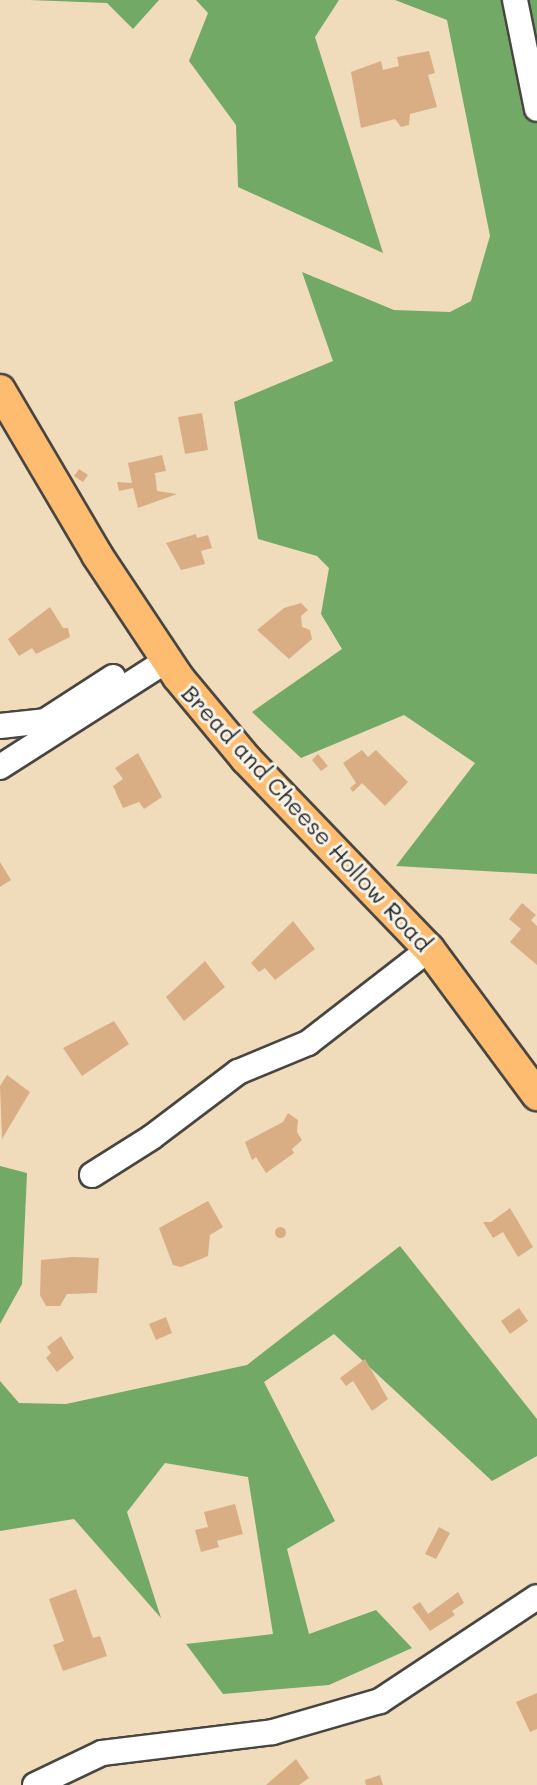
<!DOCTYPE html>
<html>
<head>
<meta charset="utf-8">
<style>
  body { margin:0 }
  #map { position:relative; width:537px; height:1785px; overflow:hidden; background:#f0dcbb; font-family:Mali,sans-serif }
  div>[style] { position:absolute }
  [style*='--x'] { left:calc(var(--x)*1px); top:calc(var(--y)*1px); width:calc(var(--w)*1px); rotate:calc(var(--a)*1deg) }
  .forest>* { inset:0; background:#72a966 }
  .building>* { inset:0; background:#d9ae85 }
  .round { border-radius:50% }
  .roads { filter:drop-shadow(2px 0 #494641) drop-shadow(-2px 0 #494641) drop-shadow(0 2px #494641) drop-shadow(0 -2px #494641) }
  .minor>* { height:24px; margin:-12px; padding:0 12px; transform-origin:12px; border-radius:12px; background:#fff }
  .major>* { height:30px; margin:-15px; padding:0 15px; transform-origin:15px; border-radius:15px; background:#febc70 }
  span { translate:-50% -50%; white-space:nowrap; text-align:center; line-height:1.15; -webkit-text-stroke:6px #f7f3e8; paint-order:stroke }
  .street-label { font-size:23px; color:#2b2b2b }
</style>
</head>
<body>
<div id="map">
  <div class="forest">
    <div style="clip-path:polygon(29px 0,159px 0,133px 29px,107px 3px)"></div>
    <div style="clip-path:polygon(196px 0,339px 0,315px 37px,383px 253px,238px 187px,236px 125px,189px 61px,208px 13px)"></div>
    <div style="clip-path:polygon(395px 0,537px 0,537px 874px,396px 866px,475px 763px,404px 715px,301px 758px,252px 712px,342px 649px,321px 614px,329px 568px,317px 556px,258px 539px,234px 402px,333px 361px,302px 272px,394px 310px,450px 312px,471px 301px,490px 236px,447px 20px)"></div>
    <div style="clip-path:polygon(0 1166px,27px 1173px,22px 1284px,0 1324px)"></div>
    <div style="clip-path:polygon(400px 1246px,537px 1419px,537px 1456px,492px 1481px,334px 1334px,264px 1382px,335px 1521px,287px 1549px,309px 1634px,376px 1610px,412px 1648px,329px 1685px,223px 1694px,186px 1644px,273px 1634px,248px 1477px,165px 1463px,127px 1512px,161px 1618px,74px 1519px,0 1531px,0 1381px,19px 1403px,66px 1404px,247px 1365px)"></div>
  </div>
  <div class="building">
    <div style="clip-path:polygon(429px 51px,435px 73px,428px 75px,437px 107px,410px 114px,409px 125px,401px 127px,395px 119px,361px 128px,351px 72px,381px 61px,383px 70px,399px 66px,397px 57px)"></div>
    <div style="clip-path:polygon(202px 413px,208px 450px,185px 454px,178px 417px)"></div>
    <div style="clip-path:polygon(162px 455px,166px 471px,155px 473px,157px 491px,177px 494px,138px 508px,133px 488px,119px 491px,117px 482px,132px 483px,128px 463px)"></div>
    <div style="clip-path:polygon(79px 469px,88px 475px,83px 482px,74px 476px)"></div>
    <div style="clip-path:polygon(196px 534px,197px 538px,208px 535px,212px 548px,201px 551px,205px 564px,181px 570px,166px 543px)"></div>
    <div style="clip-path:polygon(301px 603px,308px 610px,301px 616px,302px 627px,310px 630px,312px 639px,289px 659px,257px 630px,284px 608px)"></div>
    <div style="clip-path:polygon(50px 607px,63px 628px,68px 628px,70px 637px,36px 654px,32px 648px,19px 656px,8px 639px)"></div>
    <div style="clip-path:polygon(362px 750px,368px 757px,376px 750px,408px 782px,385px 806px,362px 783px,353px 792px,350px 788px,356px 783px,343px 763px)"></div>
    <div style="clip-path:polygon(138px 753px,162px 797px,144px 809px,139px 802px,123px 808px,113px 786px,123px 779px,115px 768px)"></div>
    <div style="clip-path:polygon(318px 754px,328px 766px,321px 771px,312px 760px)"></div>
    <div style="clip-path:polygon(0 862px,11px 880px,0 887px)"></div>
    <div style="clip-path:polygon(522px 903px,536px 915px,531px 920px,537px 926px,537px 965px,510px 942px,521px 929px,509px 919px)"></div>
    <div style="clip-path:polygon(293px 921px,315px 949px,275px 980px,265px 968px,259px 972px,251px 963px)"></div>
    <div style="clip-path:polygon(205px 961px,225px 987px,184px 1021px,166px 997px)"></div>
    <div style="clip-path:polygon(114px 1021px,129px 1044px,82px 1076px,63px 1048px)"></div>
    <div style="clip-path:polygon(7px 1075px,30px 1092px,2px 1139px,0 1086px)"></div>
    <div style="clip-path:polygon(288px 1113px,298px 1120px,297px 1132px,302px 1140px,292px 1149px,294px 1153px,266px 1173px,256px 1157px,252px 1160px,245px 1142px,283px 1122px)"></div>
    <div style="clip-path:polygon(208px 1201px,223px 1227px,210px 1235px,208px 1256px,181px 1267px,173px 1265px,159px 1228px)"></div>
    <div style="clip-path:polygon(510px 1208px,533px 1247px,518px 1257px,503px 1232px,493px 1238px,483px 1222px,491px 1222px)"></div>
    <div class="round" style="left:274.5px;top:1226.5px;width:11px;height:11px"></div>
    <div style="clip-path:polygon(72px 1257px,99px 1258px,97px 1293px,67px 1294px,60px 1306px,46px 1306px,40px 1295px,41px 1260px)"></div>
    <div style="clip-path:polygon(519px 1308px,528px 1321px,510px 1334px,501px 1321px)"></div>
    <div style="clip-path:polygon(166px 1317px,172px 1333px,156px 1340px,149px 1324px)"></div>
    <div style="clip-path:polygon(61px 1336px,74px 1358px,57px 1372px,46px 1358px,51px 1353px,47px 1347px)"></div>
    <div style="clip-path:polygon(365px 1359px,388px 1399px,372px 1411px,353px 1381px,346px 1386px,340px 1378px)"></div>
    <div style="clip-path:polygon(235px 1504px,243px 1534px,217px 1541px,219px 1547px,201px 1552px,195px 1530px,208px 1527px,204px 1512px)"></div>
    <div style="clip-path:polygon(439px 1527px,450px 1533px,436px 1559px,425px 1554px)"></div>
    <div style="clip-path:polygon(76px 1589px,93px 1638px,100px 1636px,107px 1656px,63px 1671px,53px 1645px,64px 1641px,49px 1599px)"></div>
    <div style="clip-path:polygon(458px 1592px,464px 1603px,452px 1611px,455px 1615px,430px 1631px,412px 1607px,420px 1602px,428px 1614px)"></div>
    <div style="clip-path:polygon(537px 1693px,537px 1729px,530px 1732px,516px 1702px)"></div>
    <div style="clip-path:polygon(296px 1759px,309px 1778px,299px 1785px,266px 1785px)"></div>
    <div style="clip-path:polygon(380px 1775px,383px 1785px,366px 1785px,365px 1780px)"></div>
  </div>
  <div class="roads">
    <div class="minor">
      <div style="--x:515;--y:0;--w:111;--a:78.6"></div>
      <div style="--x:0;--y:726;--w:45;--a:-6.3"></div>
      <div style="--x:45;--y:721;--w:81;--a:-32.9"></div>
      <div style="--x:0;--y:767;--w:197;--a:-32.6"></div>
      <div style="--x:92;--y:1175;--w:71;--a:-32.3"></div>
      <div style="--x:152;--y:1137;--w:108;--a:-37.1"></div>
      <div style="--x:238;--y:1072;--w:76;--a:-22.5"></div>
      <div style="--x:308;--y:1043;--w:153;--a:-37.8"></div>
      <div style="--x:35;--y:1785;--w:74;--a:-25.5"></div>
      <div style="--x:102;--y:1753;--w:172;--a:-7"></div>
      <div style="--x:273;--y:1732;--w:111;--a:-16.2"></div>
      <div style="--x:380;--y:1701;--w:188;--a:-33.5"></div>
    </div>
    <div class="major">
      <div style="--x:0;--y:390;--w:191;--a:59.5"></div>
      <div style="--x:97;--y:555;--w:146;--a:56.4"></div>
      <div style="--x:178;--y:677;--w:107;--a:50.3"></div>
      <div style="--x:246;--y:759;--w:264;--a:46.1"></div>
      <div style="--x:429;--y:949;--w:182;--a:53.5"></div>
    </div>
  </div>
  <div class="street-label">
    <span style="left:307px;top:818px;rotate:47deg">Bread and Cheese Hollow Road</span>
  </div>
</div>
</body>
</html>
